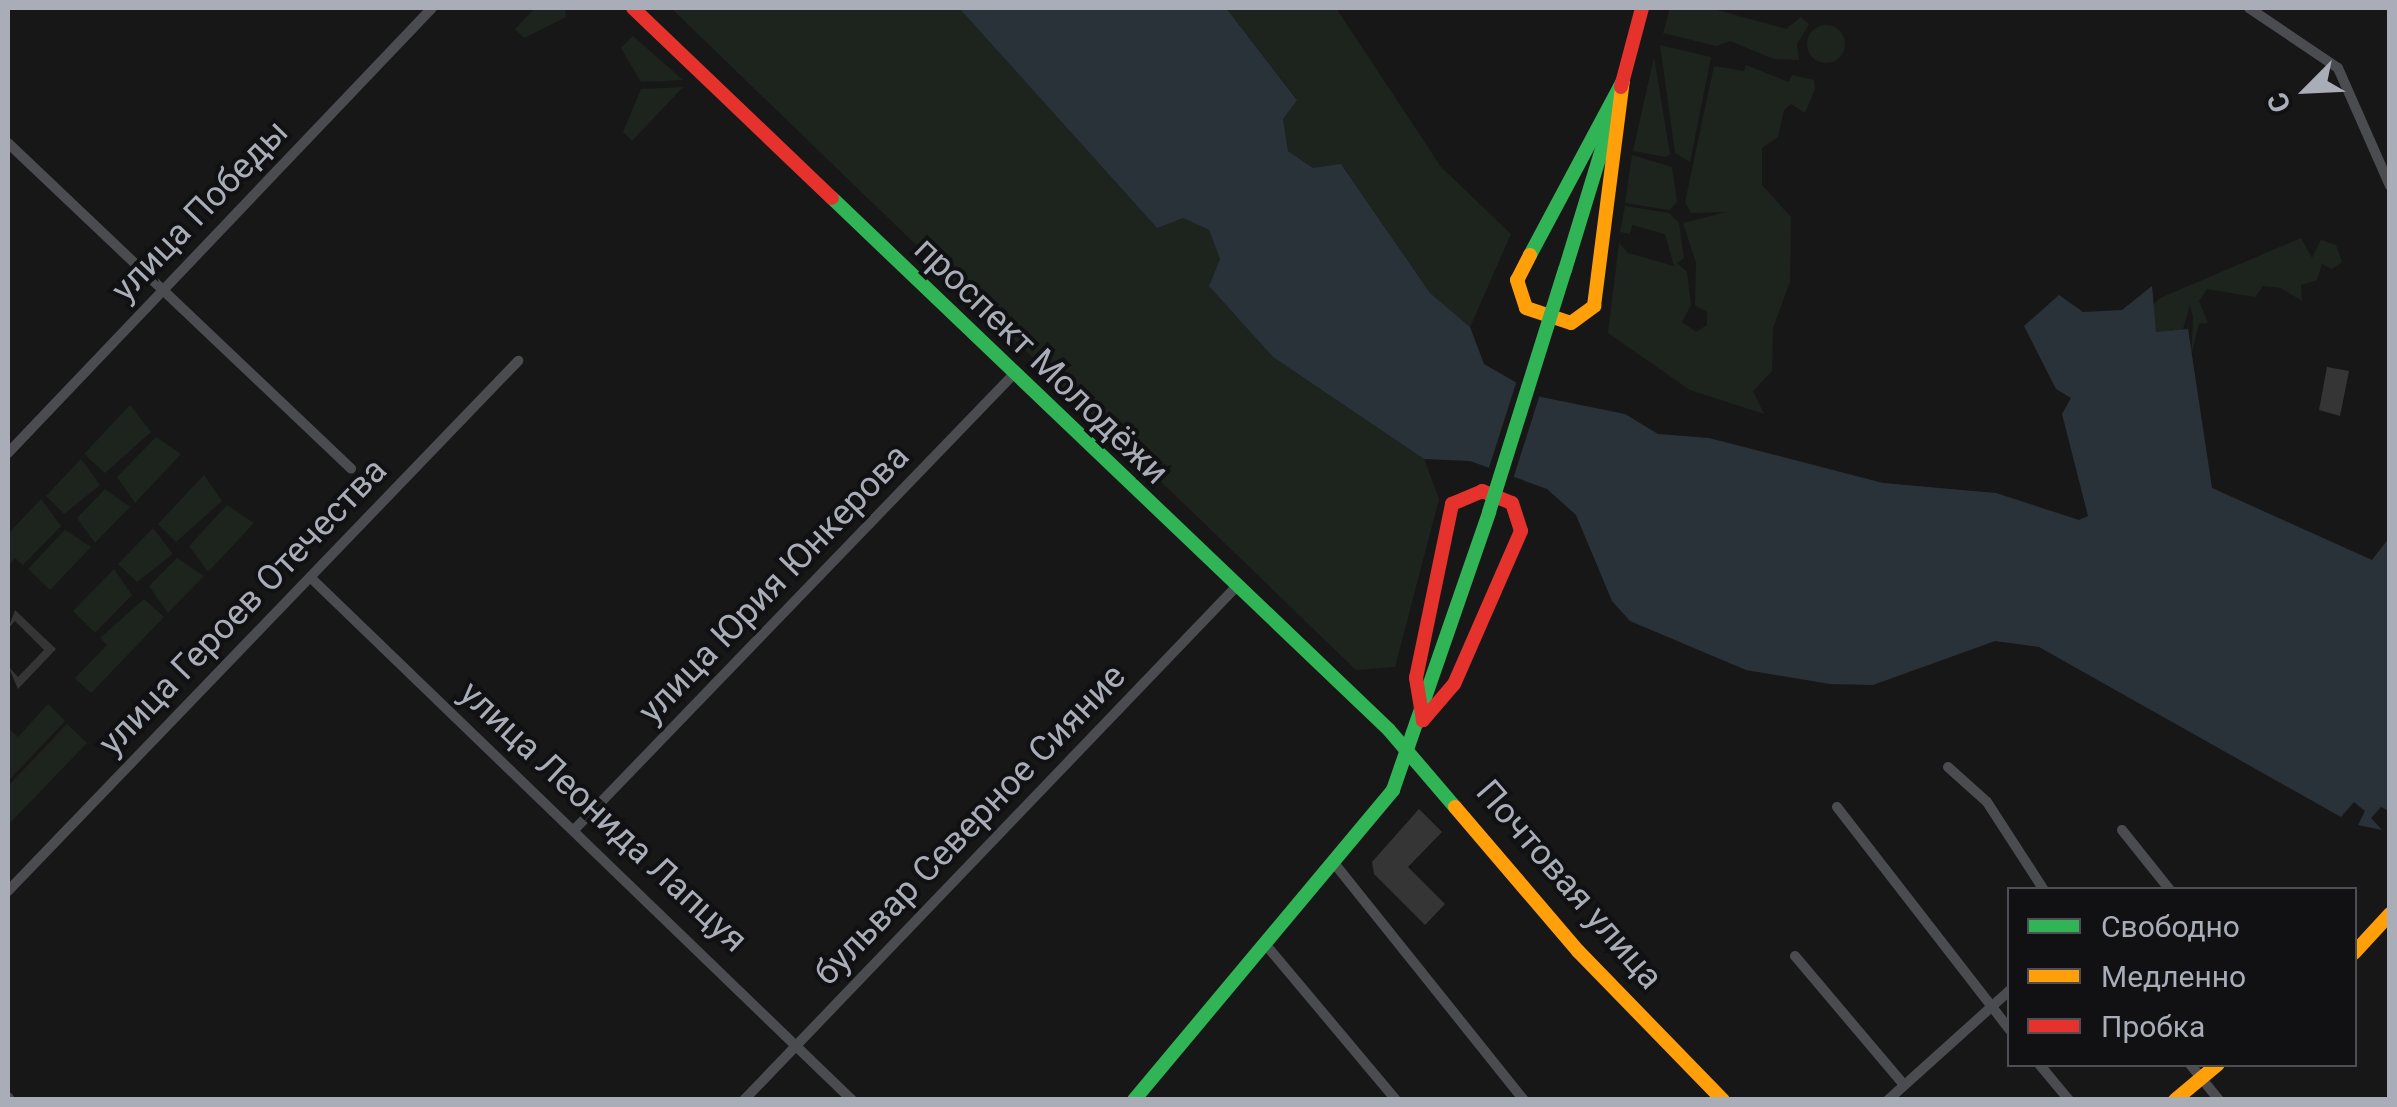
<!DOCTYPE html>
<html>
<head>
<meta charset="utf-8">
<style>
  body { margin:0 }
  #map { position:relative; width:2397px; height:1107px; overflow:hidden; background:#171717; font-family:Roboto,sans-serif }
  div>[style] { position:absolute }
  [style*='--x'] { left:calc(var(--x)*1px); top:calc(var(--y)*1px); width:calc(var(--w)*1px); rotate:calc(var(--a)*1deg) }
  .green>* { inset:0; background:#1d241e }
  .round { border-radius:50% }
  .water>* { inset:0; background:#2a3239 }
  .pier>* { inset:0; background:#171717 }
  .building>* { inset:0; background:#353536 }
  .street>* { height:10px; margin:-5px; padding:0 5px; transform-origin:5px; border-radius:5px; background:#4b4c50 }
  .fast>* { height:14px; margin:-7px; padding:0 7px; transform-origin:7px; border-radius:7px; background:#30b455 }
  .slow>* { height:14px; margin:-7px; padding:0 7px; transform-origin:7px; border-radius:7px; background:#ff9f0a }
  .jam>* { height:14px; margin:-7px; padding:0 7px; transform-origin:7px; border-radius:7px; background:#e5322d }
  .fast-bridge>* { height:14px; margin:-7px; padding:0 7px; transform-origin:7px; border-radius:7px; background:#30b455 }
  span { translate:-50% -50%; white-space:nowrap; text-align:center; line-height:1.15; -webkit-text-stroke:8px #111113; paint-order:stroke }
  .street-label { font-size:35px; color:#a8adb8 }
  .frame { position:absolute; inset:0; border:10px solid #a8adb8; pointer-events:none }
  .legend { position:absolute; left:2007px; top:887px; width:350px; height:180px; box-sizing:border-box; background:#111113; border:2px solid #4d4f55; margin:0; padding:12px 18px; list-style:none; font-size:30px; color:#a8adb8 }
  .legend li { display:flex; align-items:center; gap:20px; height:50px }
  .legend b { width:50px; border:2px solid #4d4f55 }
  .north { position:absolute; left:2257px; top:40px; width:100px; height:100px; -webkit-text-stroke:8px #111113; paint-order:stroke; rotate:246deg; font-size:28px; font-weight:700; line-height:40px; text-align:center; color:#a8adb8 }
  .north::after { content:''; display:block; margin:auto; width:35px; height:45px; background:#a8adb8; clip-path:polygon(50% 0,100% 100%,50% 72%,0 100%) }
</style>
</head>
<body>
<div id="map">
  <div class="green">
    <div style="clip-path:polygon(535px 8px,565px 8px,566px 17px,524px 38px,515px 29px)"></div>
    <div style="clip-path:polygon(671px 8px,959px 8px,1156px 227px,1183px 218px,1209px 230px,1220px 259px,1209px 286px,1273px 357px,1424px 459px,1439px 499px,1395px 667px,1356px 670px)"></div>
    <div style="clip-path:polygon(1226px 8px,1336px 8px,1441px 167px,1511px 234px,1470px 327px,1430px 293px,1342px 165px,1313px 168px,1288px 151px,1283px 119px,1297px 99px)"></div>
    <div style="clip-path:polygon(1670px 8px,1717px 10px,1786px 29px,1801px 17px,1809px 24px,1797px 44px,1799px 60px,1774px 59px,1730px 41px,1716px 46px,1663px 33px)"></div>
    <div class="round" style="left:1807px;top:25px;width:38px;height:38px"></div>
    <div style="clip-path:polygon(633px 36px,683px 80px,641px 82px,621px 48px)"></div>
    <div style="clip-path:polygon(1660px 45px,1711px 57px,1690px 162px,1675px 153px)"></div>
    <div style="clip-path:polygon(1654px 57px,1670px 154px,1666px 157px,1633px 151px)"></div>
    <div style="clip-path:polygon(1746px 65px,1789px 82px,1792px 75px,1814px 80px,1815px 89px,1805px 113px,1791px 104px,1784px 110px,1778px 137px,1762px 148px,1762px 185px,1791px 217px,1790px 282px,1773px 328px,1772px 371px,1753px 391px,1764px 414px,1690px 390px,1608px 333px,1619px 243px,1628px 253px,1674px 266px,1665px 234px,1632px 225px,1630px 234px,1620px 232px,1625px 206px,1669px 213px,1679px 223px,1684px 258px,1677px 263px,1687px 272px,1691px 305px,1682px 322px,1696px 332px,1707px 325px,1707px 312px,1695px 305px,1696px 263px,1683px 223px,1726px 212px,1691px 213px,1685px 202px,1714px 66px,1744px 71px)"></div>
    <div style="clip-path:polygon(683px 87px,632px 141px,623px 132px,641px 89px)"></div>
    <div style="clip-path:polygon(1632px 155px,1672px 167px,1677px 202px,1669px 210px,1625px 203px)"></div>
    <div style="clip-path:polygon(2301px 238px,2312px 258px,2321px 240px,2336px 245px,2342px 262px,2332px 269px,2322px 264px,2317px 280px,2301px 285px,2302px 301px,2281px 288px,2263px 286px,2255px 297px,2207px 289px,2199px 301px,2208px 323px,2199px 324px,2191px 356px,2193px 317px,2190px 305px,2179px 343px,2178px 329px,2173px 340px,2172px 327px,2168px 338px,2156px 335px,2150px 308px,2160px 298px)"></div>
    <div style="clip-path:polygon(130px 405px,151px 432px,105px 473px,84px 454px)"></div>
    <div style="clip-path:polygon(156px 437px,181px 454px,135px 503px,117px 477px)"></div>
    <div style="clip-path:polygon(81px 459px,100px 485px,64px 514px,46px 496px)"></div>
    <div style="clip-path:polygon(204px 475px,222px 501px,176px 542px,158px 524px)"></div>
    <div style="clip-path:polygon(105px 489px,130px 507px,95px 543px,77px 518px)"></div>
    <div style="clip-path:polygon(41px 499px,61px 526px,23px 565px,15px 558px,8px 566px,8px 534px)"></div>
    <div style="clip-path:polygon(227px 505px,254px 523px,208px 572px,189px 546px)"></div>
    <div style="clip-path:polygon(153px 528px,173px 554px,137px 582px,118px 564px)"></div>
    <div style="clip-path:polygon(65px 530px,91px 547px,50px 590px,28px 569px)"></div>
    <div style="clip-path:polygon(177px 558px,204px 576px,168px 613px,149px 586px)"></div>
    <div style="clip-path:polygon(114px 569px,132px 595px,95px 633px,73px 611px)"></div>
    <div style="clip-path:polygon(144px 599px,164px 617px,91px 693px,75px 678px,107px 645px,100px 638px)"></div>
    <div style="clip-path:polygon(48px 704px,65px 721px,8px 781px,8px 728px,18px 737px)"></div>
    <div style="clip-path:polygon(67px 724px,87px 743px,8px 825px,8px 786px)"></div>
  </div>
  <div class="water">
    <div style="clip-path:polygon(959px 8px,1226px 8px,1297px 100px,1283px 119px,1288px 151px,1313px 168px,1341px 164px,1430px 293px,1470px 327px,1484px 364px,1541px 397px,1625px 414px,1658px 434px,1709px 438px,1883px 483px,1996px 493px,2079px 520px,2088px 516px,2062px 414px,2071px 398px,2056px 389px,2024px 326px,2059px 295px,2083px 312px,2122px 310px,2152px 286px,2156px 332px,2188px 329px,2212px 488px,2372px 560px,2389px 538px,2389px 811px,2381px 807px,2371px 818px,2382px 830px,2358px 825px,2365px 811px,2354px 802px,2341px 817px,2039px 647px,1995px 641px,1873px 685px,1830px 684px,1746px 670px,1630px 621px,1612px 601px,1576px 515px,1547px 489px,1470px 461px,1424px 459px,1273px 357px,1209px 286px,1220px 259px,1209px 230px,1183px 218px,1157px 228px)"></div>
  </div>
  <div class="pier">
    <div style="clip-path:polygon(1517px 380px,1541px 391px,1513px 479px,1488px 471px)"></div>
  </div>
  <div class="building">
    <div style="clip-path:polygon(2327px 367px,2349px 371px,2340px 416px,2319px 410px)"></div>
    <div style="clip-path:polygon(15px 610px,56px 649px,18px 689px,8px 666px,18px 677px,44px 650px,15px 621px,8px 629px)"></div>
    <div style="clip-path:polygon(1419px 809px,1442px 832px,1408px 867px,1445px 904px,1425px 925px,1374px 874px,1372px 862px)"></div>
  </div>
  <div class="street">
    <div style="--x:2249;--y:8;--w:107;--a:34"></div>
    <div style="--x:2338;--y:68;--w:129;--a:66.2"></div>
    <div style="--x:8;--y:143;--w:473;--a:43.5"></div>
    <div style="--x:8;--y:453;--w:615;--a:-46.38"></div>
    <div style="--x:311;--y:578;--w:752;--a:43.98"></div>
    <div style="--x:1948;--y:767;--w:52;--a:41.9"></div>
    <div style="--x:1987;--y:802;--w:105;--a:57.1"></div>
    <div style="--x:1837;--y:807;--w:282;--a:52.2"></div>
    <div style="--x:574;--y:830;--w:632;--a:-46.03"></div>
    <div style="--x:2122;--y:830;--w:77;--a:51.3"></div>
    <div style="--x:1334;--y:863;--w:304;--a:51.3"></div>
    <div style="--x:8;--y:891;--w:736;--a:-46.1"></div>
    <div style="--x:1266;--y:945;--w:202;--a:50"></div>
    <div style="--x:1795;--y:956;--w:169;--a:49.8"></div>
    <div style="--x:2039;--y:1064;--w:47;--a:50.2"></div>
    <div style="--x:2190;--y:1064;--w:46;--a:51.1"></div>
    <div style="--x:8;--y:1097;--w:4;--a:56"></div>
    <div style="--x:744;--y:1100;--w:709;--a:-46.2"></div>
    <div style="--x:1888;--y:1100;--w:164;--a:-42"></div>
  </div>
  <div class="fast">
    <div style="--x:832;--y:198;--w:770;--a:43.68"></div>
    <div style="--x:1389;--y:730;--w:101;--a:49.4"></div>
    <div style="--x:1530;--y:255;--w:197;--a:-61.9"></div>
    <div style="--x:1565;--y:270;--w:164;--a:-73"></div>
    <div style="--x:1134;--y:1100;--w:404;--a:-50.1"></div>
    <div style="--x:1393;--y:790;--w:294;--a:-70.9"></div>
  </div>
  <div class="slow">
    <div style="--x:1530;--y:255;--w:28;--a:117"></div>
    <div style="--x:1517;--y:280;--w:29;--a:72"></div>
    <div style="--x:1526;--y:308;--w:47;--a:18.4"></div>
    <div style="--x:1571;--y:323;--w:29;--a:-36"></div>
    <div style="--x:1594;--y:306;--w:227;--a:-82.7"></div>
    <div style="--x:1455;--y:807;--w:189;--a:49.5"></div>
    <div style="--x:1578;--y:951;--w:208;--a:45.8"></div>
    <div style="--x:2354;--y:953;--w:53;--a:-47.3"></div>
    <div style="--x:2175;--y:1100;--w:56;--a:-39.9"></div>
  </div>
  <div class="jam">
    <div style="--x:633;--y:8;--w:275;--a:43.7"></div>
    <div style="--x:1621;--y:87;--w:82;--a:-75.1"></div>
    <div style="--x:1482;--y:491;--w:32;--a:22"></div>
    <div style="--x:1512;--y:503;--w:29;--a:72"></div>
    <div style="--x:1521;--y:531;--w:167;--a:113.6"></div>
    <div style="--x:1454;--y:684;--w:48;--a:130.7"></div>
    <div style="--x:1423;--y:720;--w:43;--a:-99.5"></div>
    <div style="--x:1416;--y:678;--w:178;--a:-78.3"></div>
    <div style="--x:1452;--y:504;--w:33;--a:-23"></div>
  </div>
  <div class="fast-bridge">
    <div style="--x:1489;--y:512;--w:254;--a:-72.6"></div>
  </div>
  <div class="street-label">
    <span style="left:200px;top:211px;rotate:-46deg">улица Победы</span>
    <span style="left:1041px;top:361px;rotate:44deg">проспект Молодёжи</span>
    <span style="left:774px;top:584px;rotate:-46deg">улица Юрия Юнкерова</span>
    <span style="left:243px;top:607px;rotate:-46deg">улица Героев Отечества</span>
    <span style="left:603px;top:817px;rotate:43deg">улица Леонида Лапцуя</span>
    <span style="left:970px;top:825px;rotate:-46deg">бульвар Северное Сияние</span>
    <span style="left:1569px;top:885px;rotate:49deg">Почтовая улица</span>
  </div>
  <div class="frame"></div>
  <ul class="legend">
  <li><b style="height:12px;background:#30b455"></b>Свободно</li>
  <li><b style="height:12px;background:#ff9f0a"></b>Медленно</li>
  <li><b style="height:12px;background:#e5322d"></b>Пробка</li>
  </ul>
  <div class="north">С</div>
</div>
</body>
</html>
